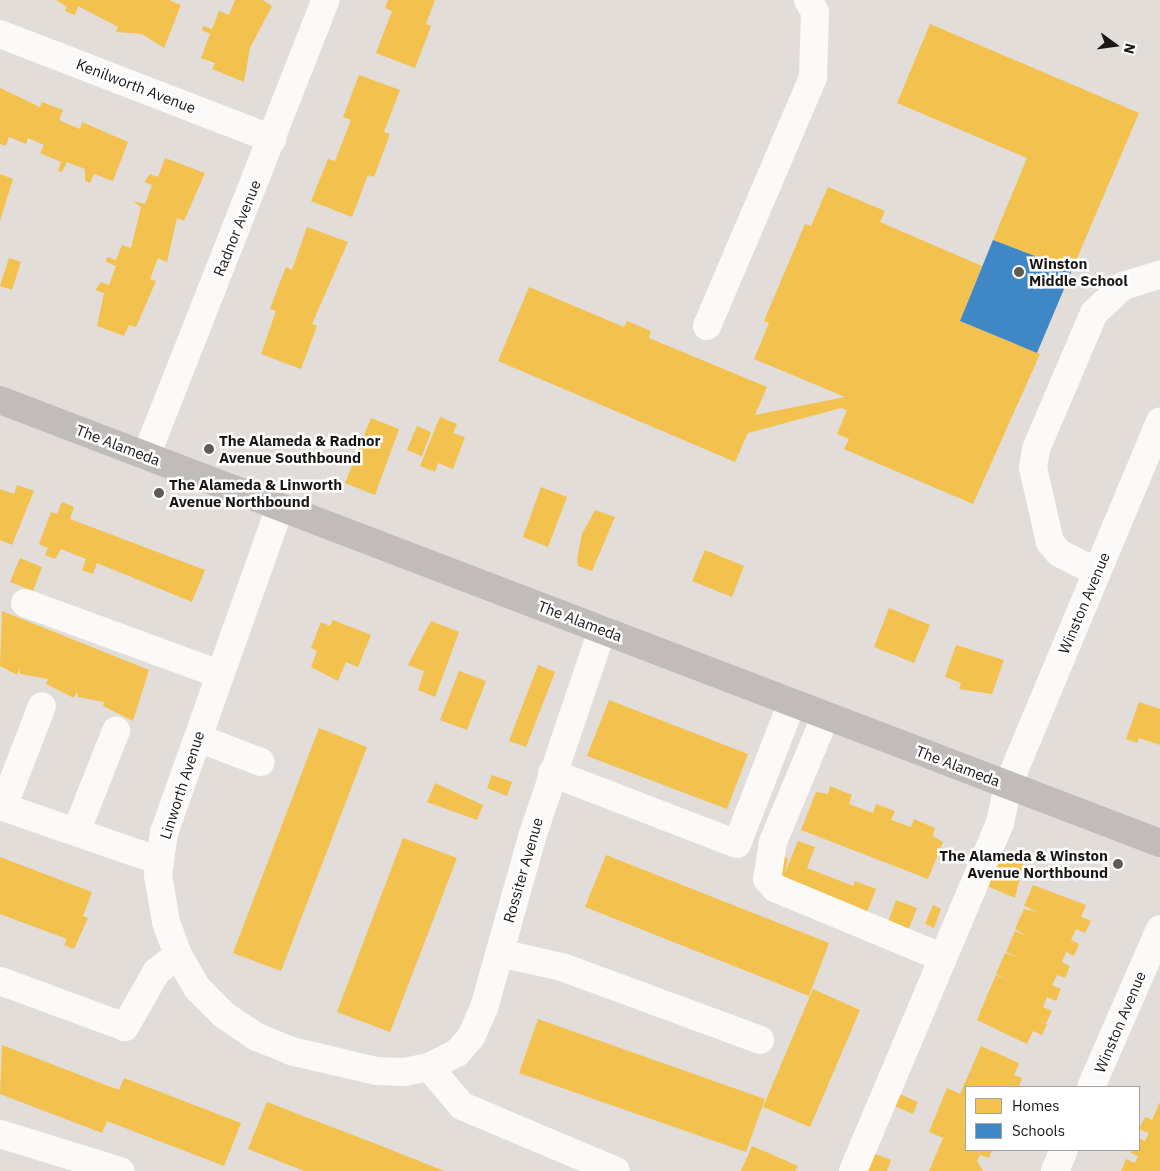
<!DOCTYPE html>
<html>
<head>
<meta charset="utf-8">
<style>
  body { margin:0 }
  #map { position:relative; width:1160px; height:1171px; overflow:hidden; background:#e2ddd9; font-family:"IBM Plex Sans",sans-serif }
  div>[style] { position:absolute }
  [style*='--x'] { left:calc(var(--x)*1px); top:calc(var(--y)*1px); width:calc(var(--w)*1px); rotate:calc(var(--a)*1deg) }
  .homes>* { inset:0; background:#f2c14e }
  .schools>* { inset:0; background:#3f88c5 }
  .minor>* { height:28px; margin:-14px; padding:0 14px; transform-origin:14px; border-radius:14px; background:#fbfaf9 }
  .major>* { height:28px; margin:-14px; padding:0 14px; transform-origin:14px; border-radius:14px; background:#c1bbba }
  .dots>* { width:14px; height:14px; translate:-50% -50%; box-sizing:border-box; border:2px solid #fff; border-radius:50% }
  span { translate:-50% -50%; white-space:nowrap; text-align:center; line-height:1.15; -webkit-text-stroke:5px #fff; paint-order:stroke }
  .street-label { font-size:15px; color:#191613 }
  .poi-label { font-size:15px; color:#191613; font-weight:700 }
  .left { translate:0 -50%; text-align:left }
  .right { translate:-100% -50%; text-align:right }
  .legend { position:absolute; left:965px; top:1086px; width:175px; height:65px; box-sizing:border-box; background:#fff; border:1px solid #a3a2a1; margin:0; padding:6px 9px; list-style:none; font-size:15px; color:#191613 }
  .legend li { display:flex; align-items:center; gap:10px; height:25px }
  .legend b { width:25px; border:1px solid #a3a2a1 }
  .north { position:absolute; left:1090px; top:20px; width:50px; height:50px; -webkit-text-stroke:4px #fff; paint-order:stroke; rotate:104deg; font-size:14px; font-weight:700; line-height:20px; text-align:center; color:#191613 }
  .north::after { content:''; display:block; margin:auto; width:18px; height:22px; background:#191613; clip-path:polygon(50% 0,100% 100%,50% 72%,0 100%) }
</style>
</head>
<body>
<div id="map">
  <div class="homes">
    <div style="clip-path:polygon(56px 0,169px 0,181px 5px,164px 48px,142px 34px,116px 32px,118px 27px,78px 6px,75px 15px,65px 11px,67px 7px)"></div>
    <div style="clip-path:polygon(235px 0,263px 0,272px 6px,250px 48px,244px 82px,212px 69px,215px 63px,201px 58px,210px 34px,202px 30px,203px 26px,212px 29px,219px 11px,229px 15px)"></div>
    <div style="clip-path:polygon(388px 0,435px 0,426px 24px,431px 26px,415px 68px,376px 53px,392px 11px,385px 8px)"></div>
    <div style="clip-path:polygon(930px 24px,1139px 113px,1072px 270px,993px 240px,1027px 158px,897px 103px)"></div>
    <div style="clip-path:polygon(359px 75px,400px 90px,384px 132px,390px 134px,383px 153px,374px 177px,368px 175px,352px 217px,311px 201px,328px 159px,335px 161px,351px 120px,343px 117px)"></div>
    <div style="clip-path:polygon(0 88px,40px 107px,42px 102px,63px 110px,59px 120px,80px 129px,82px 122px,128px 142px,113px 181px,94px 174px,90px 183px,85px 181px,85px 169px,67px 162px,62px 172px,58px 171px,61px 162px,40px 153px,44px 145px,28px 138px,26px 144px,9px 137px,6px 146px,0 144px)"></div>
    <div style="clip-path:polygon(165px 158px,205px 173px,184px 221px,177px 218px,167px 262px,158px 258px,150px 279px,156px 281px,136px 327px,129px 325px,124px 336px,97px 326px,104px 293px,95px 290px,101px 282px,109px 285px,116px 266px,106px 262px,107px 257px,116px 260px,122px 245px,131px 248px,141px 207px,133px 201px,145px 204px,152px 185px,144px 182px,150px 174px,158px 177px)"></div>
    <div style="clip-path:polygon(0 174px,13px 179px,0 221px)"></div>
    <div style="clip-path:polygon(828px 187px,885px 211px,880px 222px,982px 266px,960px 321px,1040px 354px,973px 504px,844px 449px,849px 439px,837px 434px,847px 410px,841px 408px,748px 433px,735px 462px,498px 361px,529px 287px,624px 327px,627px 321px,651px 331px,649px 338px,767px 387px,755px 415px,845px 397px,754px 359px,769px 323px,764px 321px,805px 224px,811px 226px)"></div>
    <div style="clip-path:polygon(307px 227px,348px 242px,312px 324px,317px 326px,301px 369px,261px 354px,276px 311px,270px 309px,278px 287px,286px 267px,292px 270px)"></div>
    <div style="clip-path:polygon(9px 258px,21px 262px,12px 290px,0 286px)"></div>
    <div style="clip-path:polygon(440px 417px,457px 424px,453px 433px,465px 437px,453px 469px,438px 463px,435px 472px,420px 466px)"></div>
    <div style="clip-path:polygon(371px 418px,399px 429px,375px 495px,345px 483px)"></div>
    <div style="clip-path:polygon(417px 426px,431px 432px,422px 456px,407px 450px)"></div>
    <div style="clip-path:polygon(17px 485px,34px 491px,12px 545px,0 540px,0 489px,14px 494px)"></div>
    <div style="clip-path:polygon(541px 487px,567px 497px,548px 547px,523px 537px)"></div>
    <div style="clip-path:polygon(62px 502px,74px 507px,70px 519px,205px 570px,192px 602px,97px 563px,93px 574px,82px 570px,86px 559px,61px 549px,55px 559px,45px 555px,48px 548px,39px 544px,51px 512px,57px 514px)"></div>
    <div style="clip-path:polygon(595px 510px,615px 517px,592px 571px,578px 566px,577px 559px,582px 534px)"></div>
    <div style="clip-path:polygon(705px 550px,744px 566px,732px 597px,692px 581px)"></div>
    <div style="clip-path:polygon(20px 558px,42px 567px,33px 591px,10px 582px)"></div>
    <div style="clip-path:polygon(889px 608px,930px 625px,914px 663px,874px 647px)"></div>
    <div style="clip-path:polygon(2px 611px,149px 670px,133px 721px,103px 706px,104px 702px,78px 697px,77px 691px,74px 698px,46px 684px,48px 679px,20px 674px,20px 668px,17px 675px,0 666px)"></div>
    <div style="clip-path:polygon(333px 620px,371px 635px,358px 667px,346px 662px,338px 681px,311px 667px,317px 651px,311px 648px,321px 622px,330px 626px)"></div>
    <div style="clip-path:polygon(431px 621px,459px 632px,435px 697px,418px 690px,424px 671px,408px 665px)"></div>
    <div style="clip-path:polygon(956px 645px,1004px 660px,992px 694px,959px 689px,961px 683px,945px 677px)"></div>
    <div style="clip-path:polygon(538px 665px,555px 672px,526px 747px,509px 741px)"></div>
    <div style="clip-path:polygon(459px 671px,486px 681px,467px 730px,440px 720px)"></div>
    <div style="clip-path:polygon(609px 700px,748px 754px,727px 809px,587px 756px)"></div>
    <div style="clip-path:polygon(1139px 702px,1160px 709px,1160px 745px,1139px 738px,1137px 743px,1126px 739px)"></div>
    <div style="clip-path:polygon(319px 728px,367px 747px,281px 971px,233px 953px)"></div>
    <div style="clip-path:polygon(492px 775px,512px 782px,507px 796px,487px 788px)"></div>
    <div style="clip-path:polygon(435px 783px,483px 805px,477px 820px,427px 802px)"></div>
    <div style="clip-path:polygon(830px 786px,852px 795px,849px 804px,873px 813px,876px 804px,895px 811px,891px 820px,911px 827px,914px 819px,935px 828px,933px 836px,943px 842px,928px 879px,801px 830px,816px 792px,828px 794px)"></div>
    <div style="clip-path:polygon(403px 838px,457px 858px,390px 1032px,337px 1012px)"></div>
    <div style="clip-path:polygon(798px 841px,815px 847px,807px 868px,853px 886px,855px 881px,876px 889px,865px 917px,775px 879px,779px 854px,788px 858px,785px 873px)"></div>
    <div style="clip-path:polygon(1003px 852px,1024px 861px,1015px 898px,987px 886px)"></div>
    <div style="clip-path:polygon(606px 855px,829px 943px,809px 996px,585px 907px)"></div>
    <div style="clip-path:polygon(0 857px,92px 892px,83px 916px,88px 918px,74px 949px,64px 945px,67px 939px,0 914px)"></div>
    <div style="clip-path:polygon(1033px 885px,1086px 905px,1081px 917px,1091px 921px,1085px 933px,1076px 929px,1071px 940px,1079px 944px,1074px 956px,1066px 952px,1062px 962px,1070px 966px,1065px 978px,1057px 975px,1052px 985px,1061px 989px,1056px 1001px,1047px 997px,1043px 1007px,1052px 1011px,1046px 1023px,1037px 1020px,1047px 1024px,1042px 1035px,1033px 1031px,1027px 1044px,977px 1020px,986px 998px,999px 1004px,986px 998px,996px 975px,1009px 981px,996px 974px,1005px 953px,1018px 957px,1006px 952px,1015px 931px,1027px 936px,1015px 929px,1024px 909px,1038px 912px,1024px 906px)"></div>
    <div style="clip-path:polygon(896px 900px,917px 908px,907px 933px,887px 925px)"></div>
    <div style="clip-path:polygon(933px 905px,941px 909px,934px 928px,925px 924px)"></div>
    <div style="clip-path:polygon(813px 989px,860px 1010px,810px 1127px,763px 1107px)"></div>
    <div style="clip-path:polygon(538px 1019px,765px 1099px,746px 1152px,519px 1073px)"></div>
    <div style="clip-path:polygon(2px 1045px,119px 1090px,124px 1078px,241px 1123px,224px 1166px,107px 1121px,102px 1133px,0 1094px)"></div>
    <div style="clip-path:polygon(981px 1046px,1019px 1063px,1014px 1075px,1022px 1078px,1019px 1087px,966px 1087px,966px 1150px,992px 1150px,989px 1158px,980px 1155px,977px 1161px,983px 1171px,929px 1171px,943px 1138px,929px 1132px,947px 1088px,960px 1094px)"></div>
    <div style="clip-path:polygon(895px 1092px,918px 1102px,913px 1114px,890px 1104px)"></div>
    <div style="clip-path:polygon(267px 1102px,384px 1147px,444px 1171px,304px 1171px,248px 1149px)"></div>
    <div style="clip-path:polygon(1160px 1102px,1160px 1171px,1121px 1171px,1126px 1159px,1135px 1163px,1138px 1156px,1129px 1152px,1139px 1150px,1139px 1138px,1145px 1141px,1149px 1133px,1139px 1129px,1145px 1117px,1152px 1120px)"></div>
    <div style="clip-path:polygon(752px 1146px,798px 1166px,795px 1171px,741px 1171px)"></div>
    <div style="clip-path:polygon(870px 1152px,891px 1160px,887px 1171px,864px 1171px)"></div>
  </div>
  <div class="schools">
    <div style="clip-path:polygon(993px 240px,1072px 270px,1037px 353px,960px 321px)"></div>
  </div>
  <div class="minor">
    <div style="--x:0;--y:34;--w:292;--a:21.1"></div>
    <div style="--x:707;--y:326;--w:271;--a:-66.9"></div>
    <div style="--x:813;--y:77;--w:65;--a:-88.2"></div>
    <div style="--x:815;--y:12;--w:14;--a:-120"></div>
    <div style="--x:146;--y:456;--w:490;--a:-68.5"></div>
    <div style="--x:280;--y:507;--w:345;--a:109.6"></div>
    <div style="--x:164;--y:832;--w:43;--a:97.9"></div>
    <div style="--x:158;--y:875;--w:48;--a:80.3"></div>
    <div style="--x:166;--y:922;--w:35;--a:70"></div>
    <div style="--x:178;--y:955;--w:39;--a:60"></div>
    <div style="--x:198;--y:989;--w:37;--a:45"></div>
    <div style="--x:224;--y:1015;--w:40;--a:34"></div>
    <div style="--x:257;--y:1037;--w:37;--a:22"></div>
    <div style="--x:291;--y:1051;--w:87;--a:13.2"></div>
    <div style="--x:376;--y:1071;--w:29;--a:2"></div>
    <div style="--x:405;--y:1072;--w:25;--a:-12"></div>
    <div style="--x:429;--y:1067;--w:31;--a:-27"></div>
    <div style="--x:457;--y:1053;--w:21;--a:-49"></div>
    <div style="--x:471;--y:1037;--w:32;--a:-66"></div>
    <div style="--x:484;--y:1008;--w:178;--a:-74.3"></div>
    <div style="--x:532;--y:837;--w:219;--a:-71.3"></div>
    <div style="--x:1097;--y:572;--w:42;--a:-153.4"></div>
    <div style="--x:1059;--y:553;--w:14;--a:-129"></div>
    <div style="--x:1050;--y:542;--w:76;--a:-102.9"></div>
    <div style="--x:1033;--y:468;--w:19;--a:-81"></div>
    <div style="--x:1036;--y:449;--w:148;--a:-66.9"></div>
    <div style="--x:1094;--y:313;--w:40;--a:-43"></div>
    <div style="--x:1123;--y:286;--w:39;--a:-17"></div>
    <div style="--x:25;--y:603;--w:207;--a:20.1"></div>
    <div style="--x:826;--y:715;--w:138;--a:112.7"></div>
    <div style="--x:773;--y:842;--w:37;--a:99"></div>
    <div style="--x:767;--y:879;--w:12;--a:48"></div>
    <div style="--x:775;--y:888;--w:180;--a:22.6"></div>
    <div style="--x:198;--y:738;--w:67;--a:20.9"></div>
    <div style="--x:552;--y:773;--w:198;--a:21"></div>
    <div style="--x:737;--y:844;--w:152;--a:-68.8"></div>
    <div style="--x:0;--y:806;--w:169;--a:19"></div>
    <div style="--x:3;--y:807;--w:108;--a:-68.9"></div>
    <div style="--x:76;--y:832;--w:109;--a:-68.4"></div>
    <div style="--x:500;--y:953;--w:64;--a:12.7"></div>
    <div style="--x:562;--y:967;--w:211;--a:20.2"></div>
    <div style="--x:0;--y:981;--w:133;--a:20.2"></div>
    <div style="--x:125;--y:1027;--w:64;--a:-60.3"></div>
    <div style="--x:157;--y:971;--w:26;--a:-37"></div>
    <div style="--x:429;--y:1067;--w:51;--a:49.8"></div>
    <div style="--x:462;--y:1106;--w:167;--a:22.9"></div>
    <div style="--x:1091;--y:1087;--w:172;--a:-66.4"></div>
    <div style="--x:0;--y:1134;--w:126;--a:17.1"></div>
    <div style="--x:853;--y:1171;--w:378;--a:-67.1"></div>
    <div style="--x:1000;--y:823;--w:39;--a:-78"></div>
    <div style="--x:1008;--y:785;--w:394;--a:-67.3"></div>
    <div style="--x:1055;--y:1171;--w:23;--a:-67"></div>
  </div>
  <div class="major">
    <div style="--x:0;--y:400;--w:1242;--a:20.9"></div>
  </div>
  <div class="dots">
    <div style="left:1019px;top:272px;background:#5f5c58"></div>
    <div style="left:209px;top:449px;background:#5f5c58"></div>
    <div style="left:159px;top:493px;background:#5f5c58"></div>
    <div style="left:1118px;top:864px;background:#5f5c58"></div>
  </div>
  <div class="street-label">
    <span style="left:136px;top:86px;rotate:21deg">Kenilworth Avenue</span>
    <span style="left:237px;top:228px;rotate:-68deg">Radnor Avenue</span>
    <span style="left:118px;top:445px;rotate:21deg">The Alameda</span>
    <span style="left:1084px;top:603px;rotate:-67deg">Winston Avenue</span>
    <span style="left:580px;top:621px;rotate:21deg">The Alameda</span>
    <span style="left:958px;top:766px;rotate:21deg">The Alameda</span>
    <span style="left:182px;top:785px;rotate:-72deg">Linworth Avenue</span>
    <span style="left:523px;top:870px;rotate:-74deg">Rossiter Avenue</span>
    <span style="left:1120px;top:1022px;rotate:-67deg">Winston Avenue</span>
  </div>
  <div class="poi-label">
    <span class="left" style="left:1029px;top:272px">Winston<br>Middle School</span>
    <span class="left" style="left:219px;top:449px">The Alameda &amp; Radnor<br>Avenue Southbound</span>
    <span class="left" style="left:169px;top:493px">The Alameda &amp; Linworth<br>Avenue Northbound</span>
    <span class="right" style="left:1108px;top:864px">The Alameda &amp; Winston<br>Avenue Northbound</span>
  </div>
  <ul class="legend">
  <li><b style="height:14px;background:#f2c14e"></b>Homes</li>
  <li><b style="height:14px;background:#3f88c5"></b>Schools</li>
  </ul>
  <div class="north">N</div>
</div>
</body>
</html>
